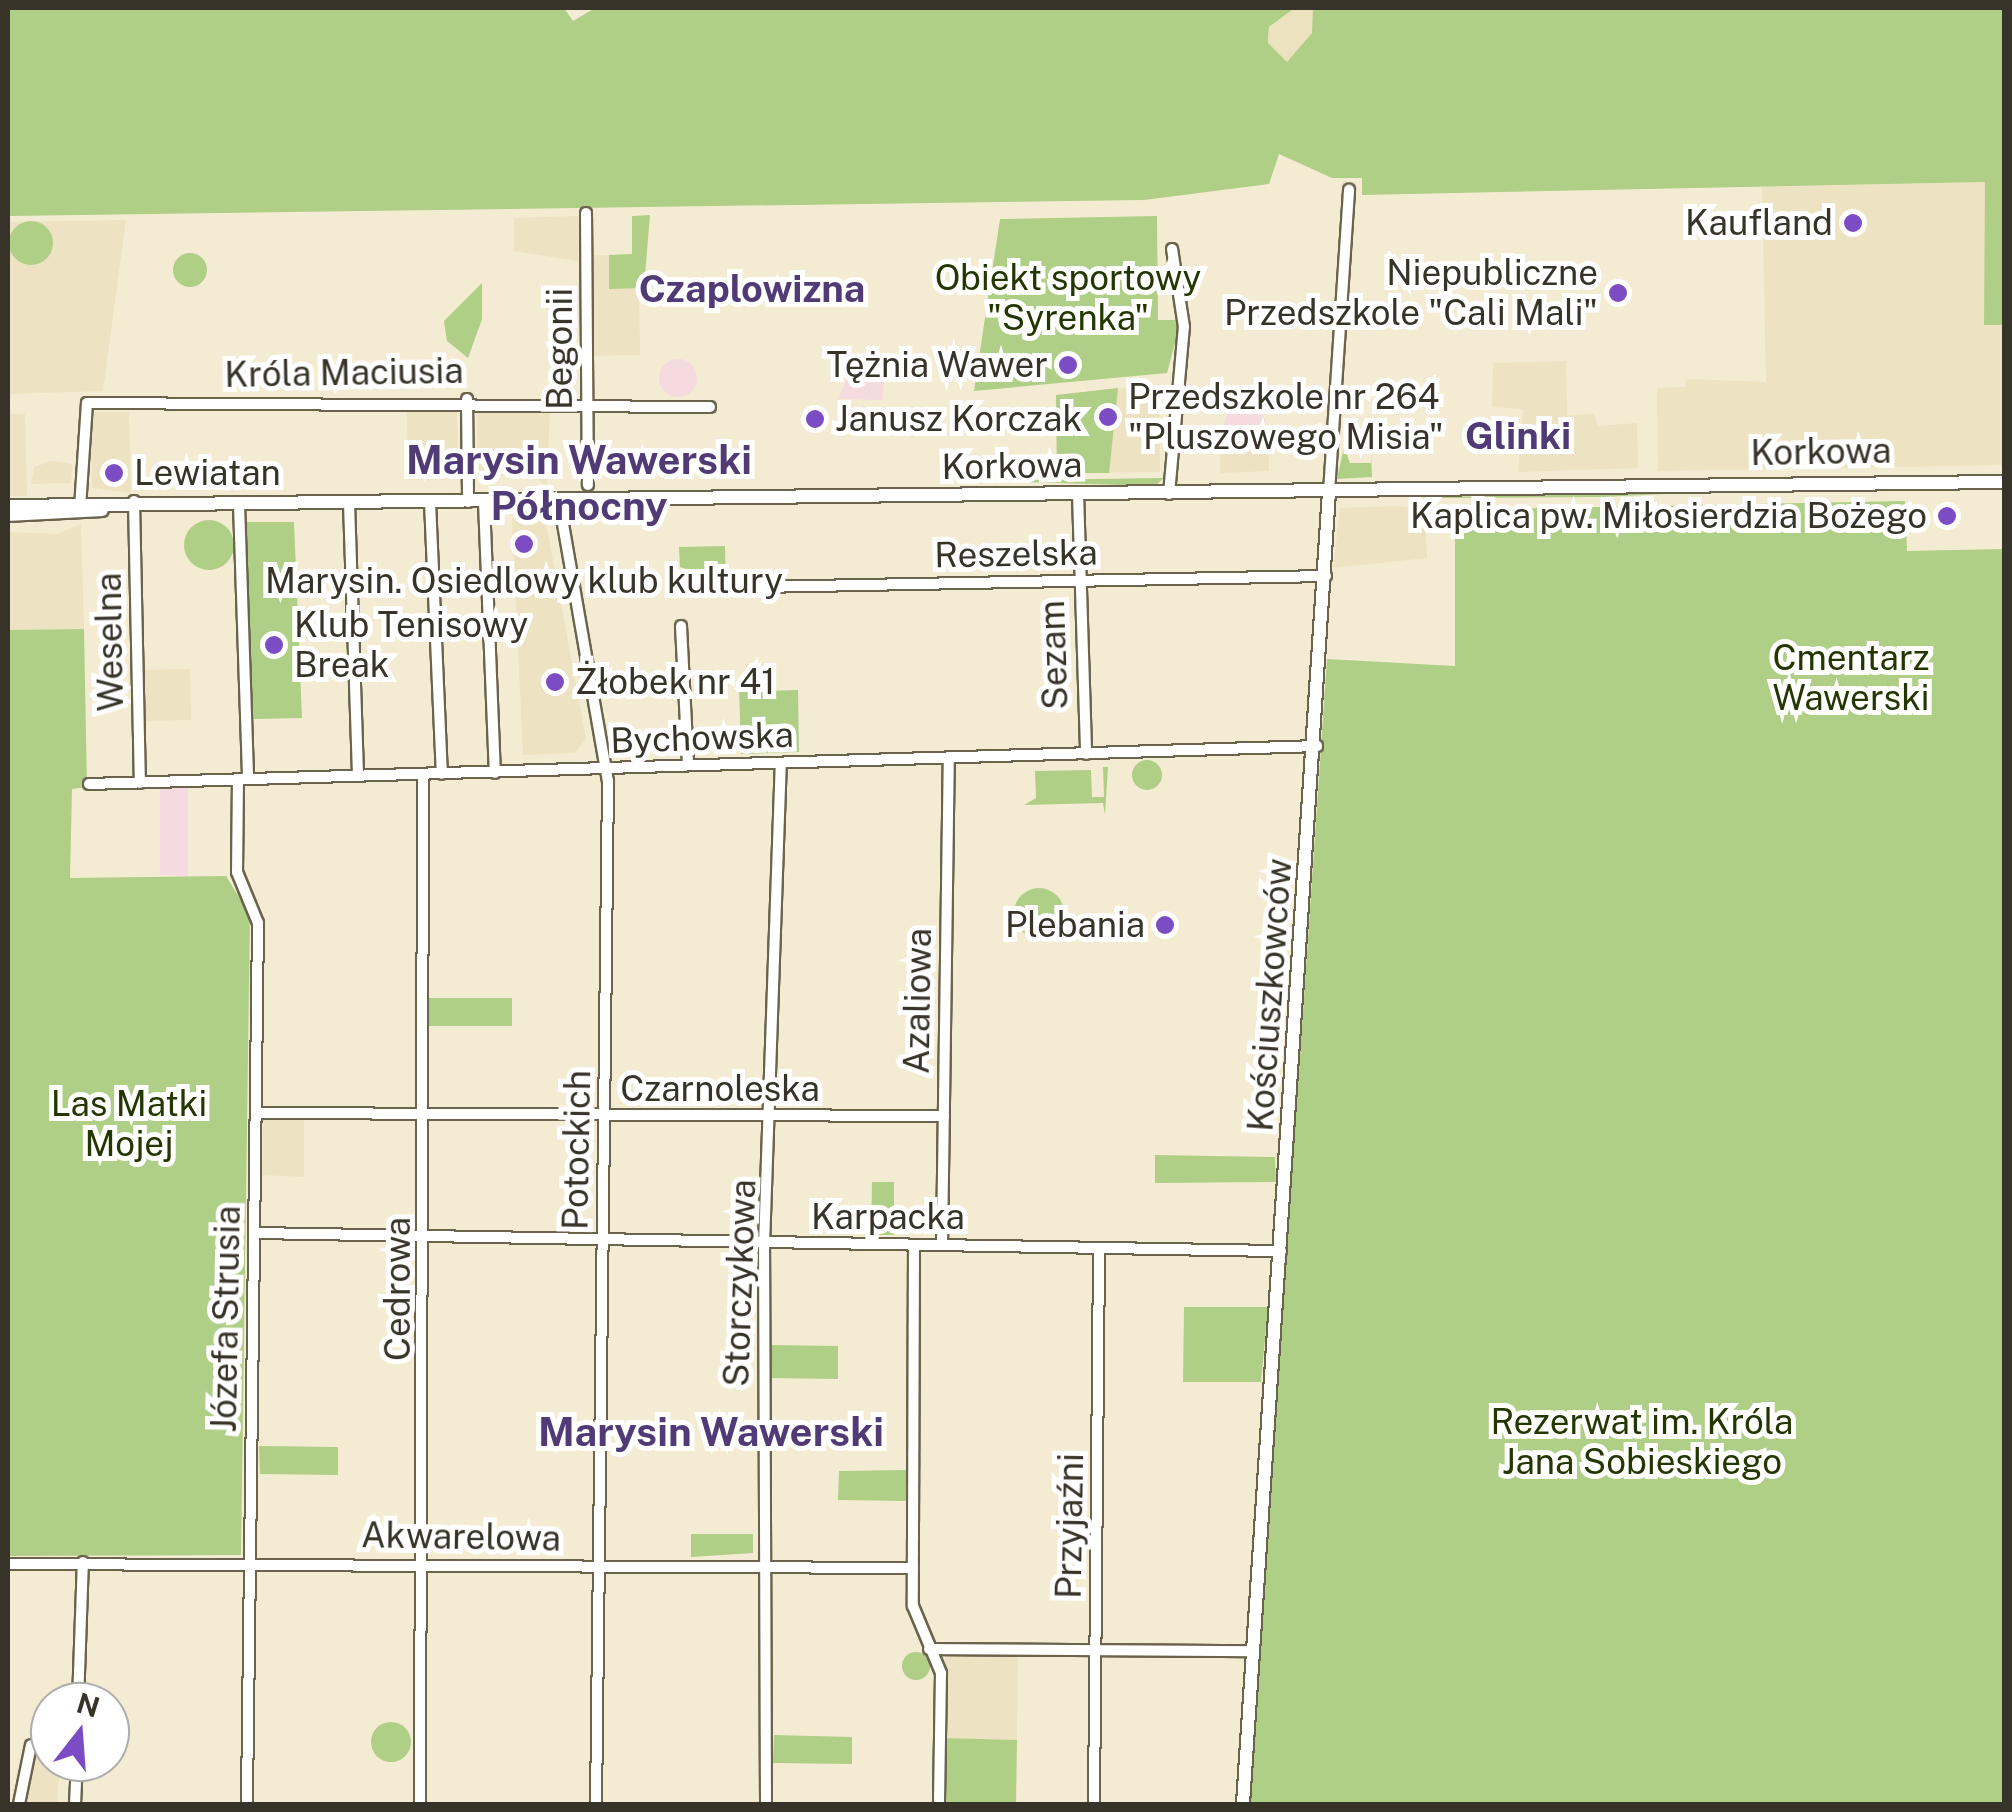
<!DOCTYPE html>
<html>
<head>
<meta charset="utf-8">
<style>
  body { margin:0 }
  #map { position:relative; width:2012px; height:1812px; overflow:hidden; background:#f4ecd2; font-family:"Public Sans",sans-serif }
  div>[style] { position:absolute }
  [style*='--x'] { left:calc(var(--x)*1px); top:calc(var(--y)*1px); width:calc(var(--w)*1px); rotate:calc(var(--a)*1deg) }
  .built>* { inset:0; background:#ede2c1 }
  .industrial>* { inset:0; background:#f5dadf }
  .round { border-radius:50% }
  .green>* { inset:0; background:#afce86 }
  .sand>* { inset:0; background:#ece2bd }
  .roads { filter:drop-shadow(2px 0 #6b644d) drop-shadow(-2px 0 #6b644d) drop-shadow(0 2px #6b644d) drop-shadow(0 -2px #6b644d) }
  .minor>* { height:10px; margin:-5px; padding:0 5px; transform-origin:5px; border-radius:5px; background:#fff }
  .tertiary>* { height:12px; margin:-6px; padding:0 6px; transform-origin:6px; border-radius:6px; background:#fff }
  .dots>* { width:28px; height:28px; translate:-50% -50%; box-sizing:border-box; border:5px solid #fff; border-radius:50% }
  span { translate:-50% -50%; white-space:nowrap; text-align:center; line-height:1.15; -webkit-text-stroke:10px #fff; paint-order:stroke }
  .poi-label { font-size:35px; color:#373329 }
  .right { translate:-100% -50%; text-align:right }
  .left { translate:0 -50%; text-align:left }
  .park-label { font-size:35px; color:#243700 }
  .street-label { font-size:35px; color:#373329 }
  .neighbourhood-label { font-size:38px; color:#503b77; font-weight:700 }
  .quarter-label { font-size:40px; color:#503b77; font-weight:700 }
  .frame { position:absolute; inset:0; border:10px solid #373329; pointer-events:none }
  .north { position:absolute; left:30px; top:1682px; width:100px; height:100px; box-sizing:border-box; background:#fff; border:2px solid #afada9; border-radius:50%; rotate:17deg; font-size:28px; font-weight:700; line-height:40px; text-align:center; color:#373329 }
  .north::after { content:''; display:block; margin:auto; width:35px; height:45px; background:#7b4cc4; clip-path:polygon(50% 0,100% 100%,50% 72%,0 100%) }
</style>
</head>
<body>
<div id="map">
  <div class="built">
    <div style="clip-path:polygon(1986px 182px,1984px 324px,2004px 325px,2004px 465px,1658px 471px,1657px 388px,1685px 387px,1686px 379px,1766px 382px,1762px 187px)"></div>
    <div style="clip-path:polygon(514px 218px,579px 216px,578px 261px,514px 251px)"></div>
    <div style="clip-path:polygon(126px 220px,103px 391px,8px 394px,8px 222px)"></div>
    <div style="clip-path:polygon(594px 255px,609px 255px,610px 289px,639px 288px,640px 355px,594px 356px)"></div>
    <div style="clip-path:polygon(1566px 361px,1567px 415px,1594px 414px,1598px 426px,1637px 423px,1638px 468px,1518px 472px,1523px 409px,1492px 407px,1493px 363px)"></div>
    <div style="clip-path:polygon(1159px 384px,1160px 472px,1057px 473px,1056px 395px)"></div>
    <div style="clip-path:polygon(407px 406px,457px 406px,458px 479px,408px 480px)"></div>
    <div style="clip-path:polygon(477px 407px,550px 407px,547px 485px,526px 473px,478px 479px)"></div>
    <div style="clip-path:polygon(91px 412px,129px 412px,131px 493px,92px 488px)"></div>
    <div style="clip-path:polygon(8px 414px,25px 414px,27px 496px,8px 496px)"></div>
    <div style="clip-path:polygon(1220px 452px,1269px 452px,1269px 471px,1220px 473px)"></div>
    <div style="clip-path:polygon(52px 461px,72px 464px,71px 483px,31px 484px,34px 467px)"></div>
    <div style="clip-path:polygon(1399px 506px,1425px 511px,1427px 558px,1333px 568px,1340px 508px)"></div>
    <div style="clip-path:polygon(545px 517px,586px 739px,575px 753px,523px 755px,512px 518px)"></div>
    <div style="clip-path:polygon(81px 524px,84px 629px,8px 630px,8px 532px,57px 534px)"></div>
    <div style="clip-path:polygon(190px 669px,191px 720px,144px 721px,143px 670px)"></div>
    <div style="clip-path:polygon(263px 1119px,304px 1119px,304px 1177px,262px 1175px)"></div>
    <div style="clip-path:polygon(945px 1654px,1018px 1655px,1017px 1740px,944px 1738px)"></div>
    <div style="clip-path:polygon(37px 1743px,50px 1743px,50px 1762px,60px 1762px,57px 1804px,24px 1804px)"></div>
  </div>
  <div class="industrial">
    <div class="round" style="left:659px;top:359px;width:38px;height:38px"></div>
    <div style="clip-path:polygon(854px 362px,886px 368px,882px 400px,838px 399px)"></div>
    <div class="round" style="left:1224px;top:405px;width:42px;height:42px"></div>
    <div style="clip-path:polygon(188px 787px,188px 876px,160px 875px,160px 788px)"></div>
  </div>
  <div class="green">
    <div style="clip-path:polygon(8px 8px,564px 8px,573px 21px,595px 8px,1295px 8px,1269px 27px,1268px 43px,1301px 37px,1313px 8px,2004px 8px,2004px 325px,1984px 325px,1985px 182px,1362px 195px,1362px 178px,1332px 178px,1279px 154px,1269px 184px,1144px 200px,8px 216px)"></div>
    <div style="clip-path:polygon(650px 215px,644px 288px,609px 289px,609px 255px,632px 254px,632px 216px)"></div>
    <div style="clip-path:polygon(1157px 216px,1158px 320px,1176px 320px,1178px 332px,1167px 373px,974px 391px,1000px 219px)"></div>
    <div class="round" style="left:9px;top:221px;width:44px;height:44px"></div>
    <div class="round" style="left:173px;top:253px;width:34px;height:34px"></div>
    <div style="clip-path:polygon(482px 283px,482px 319px,468px 358px,447px 341px,444px 321px)"></div>
    <div style="clip-path:polygon(1118px 388px,1109px 473px,1057px 473px,1056px 395px)"></div>
    <div style="clip-path:polygon(1344px 447px,1350px 463px,1371px 463px,1371px 454px,1372px 477px,1337px 479px)"></div>
    <div style="clip-path:polygon(1164px 478px,1155px 486px,1025px 482px,1028px 480px)"></div>
    <div style="clip-path:polygon(1684px 493px,1601px 497px,1436px 498px,1437px 497px)"></div>
    <div style="clip-path:polygon(1905px 501px,1907px 551px,2004px 549px,2004px 1804px,1249px 1804px,1327px 659px,1455px 666px,1455px 510px)"></div>
    <div class="round" style="left:184px;top:520px;width:50px;height:50px"></div>
    <div style="clip-path:polygon(246px 522px,294px 522px,302px 718px,252px 719px)"></div>
    <div style="clip-path:polygon(725px 546px,726px 582px,680px 567px,679px 547px)"></div>
    <div style="clip-path:polygon(84px 629px,87px 787px,72px 789px,70px 878px,226px 876px,250px 915px,241px 1555px,8px 1556px,8px 630px)"></div>
    <div style="clip-path:polygon(767px 683px,768px 691px,798px 690px,799px 752px,741px 754px,739px 684px)"></div>
    <div class="round" style="left:1132px;top:760px;width:30px;height:30px"></div>
    <div style="clip-path:polygon(1103px 767px,1108px 767px,1105px 815px,1103px 803px,1024px 805px,1036px 798px,1035px 771px,1091px 770px,1092px 797px,1104px 797px)"></div>
    <div class="round" style="left:1014px;top:888px;width:50px;height:50px"></div>
    <div style="clip-path:polygon(426px 998px,512px 998px,512px 1026px,425px 1026px)"></div>
    <div style="clip-path:polygon(1155px 1155px,1275px 1157px,1276px 1182px,1155px 1183px)"></div>
    <div style="clip-path:polygon(872px 1182px,894px 1182px,894px 1235px,871px 1235px)"></div>
    <div style="clip-path:polygon(1184px 1307px,1268px 1307px,1261px 1382px,1183px 1382px)"></div>
    <div style="clip-path:polygon(770px 1345px,838px 1346px,838px 1379px,770px 1378px)"></div>
    <div style="clip-path:polygon(259px 1446px,338px 1447px,338px 1475px,260px 1474px)"></div>
    <div style="clip-path:polygon(908px 1470px,908px 1501px,838px 1500px,839px 1471px)"></div>
    <div style="clip-path:polygon(691px 1534px,753px 1534px,753px 1553px,691px 1557px)"></div>
    <div class="round" style="left:902px;top:1652px;width:28px;height:28px"></div>
    <div class="round" style="left:371px;top:1722px;width:40px;height:40px"></div>
    <div style="clip-path:polygon(774px 1735px,852px 1737px,852px 1764px,773px 1763px)"></div>
    <div style="clip-path:polygon(944px 1738px,1017px 1740px,1016px 1804px,943px 1804px)"></div>
  </div>
  <div class="sand">
    <div style="clip-path:polygon(1295px 8px,1313px 8px,1312px 33px,1287px 62px,1268px 43px,1269px 27px)"></div>
  </div>
  <div class="roads">
    <div class="minor">
      <div style="--x:586;--y:213;--w:272;--a:89.6"></div>
      <div style="--x:467;--y:399;--w:103;--a:89.4"></div>
      <div style="--x:1329;--y:492;--w:303;--a:-86.2"></div>
      <div style="--x:1078;--y:494;--w:260;--a:88.2"></div>
      <div style="--x:1169;--y:494;--w:168;--a:-84.9"></div>
      <div style="--x:1184;--y:327;--w:79;--a:-98.7"></div>
      <div style="--x:134;--y:501;--w:282;--a:88.8"></div>
      <div style="--x:559;--y:501;--w:284;--a:80.1"></div>
      <div style="--x:608;--y:781;--w:1023;--a:90.67"></div>
      <div style="--x:430;--y:502;--w:272;--a:87.5"></div>
      <div style="--x:484;--y:502;--w:271;--a:87.7"></div>
      <div style="--x:349;--y:503;--w:273;--a:88.1"></div>
      <div style="--x:239;--y:504;--w:275;--a:88.1"></div>
      <div style="--x:80;--y:508;--w:105;--a:-86.2"></div>
      <div style="--x:87;--y:403;--w:623;--a:0.37"></div>
      <div style="--x:707;--y:588;--w:619;--a:-1.11"></div>
      <div style="--x:681;--y:626;--w:139;--a:87.1"></div>
      <div style="--x:238;--y:779;--w:93;--a:90.6"></div>
      <div style="--x:237;--y:872;--w:55;--a:67.6"></div>
      <div style="--x:258;--y:923;--w:881;--a:90.72"></div>
      <div style="--x:89;--y:784;--w:1229;--a:-1.77"></div>
      <div style="--x:256;--y:1113;--w:688;--a:0.25"></div>
      <div style="--x:255;--y:1233;--w:1026;--a:1.01"></div>
      <div style="--x:914;--y:1245;--w:361;--a:90.2"></div>
      <div style="--x:913;--y:1606;--w:73;--a:67.3"></div>
      <div style="--x:941;--y:1673;--w:131;--a:90.9"></div>
      <div style="--x:942;--y:1245;--w:487;--a:-89.2"></div>
      <div style="--x:8;--y:1564;--w:905;--a:0.25"></div>
      <div style="--x:929;--y:1649;--w:324;--a:0.4"></div>
      <div style="--x:78;--y:1702;--w:140;--a:-88"></div>
      <div style="--x:19;--y:1804;--w:60;--a:-78.5"></div>
      <div style="--x:75;--y:1804;--w:42;--a:-87.3"></div>
      <div style="--x:420;--y:1804;--w:1029;--a:-89.83"></div>
      <div style="--x:766;--y:1804;--w:559;--a:-90.2"></div>
      <div style="--x:764;--y:1245;--w:482;--a:-88"></div>
      <div style="--x:1094;--y:1804;--w:556;--a:-89.48"></div>
    </div>
    <div class="tertiary">
      <div style="--x:8;--y:506;--w:1996;--a:-0.69"></div>
      <div style="--x:8;--y:515;--w:94;--a:-3"></div>
      <div style="--x:1243;--y:1804;--w:1315;--a:-86.25"></div>
    </div>
  </div>
  <div class="dots">
    <div style="left:1853px;top:223px;background:#7b4cc4"></div>
    <div style="left:1618px;top:293px;background:#7b4cc4"></div>
    <div style="left:1068px;top:365px;background:#7b4cc4"></div>
    <div style="left:1108px;top:417px;background:#7b4cc4"></div>
    <div style="left:815px;top:419px;background:#7b4cc4"></div>
    <div style="left:114px;top:473px;background:#7b4cc4"></div>
    <div style="left:1947px;top:516px;background:#7b4cc4"></div>
    <div style="left:524px;top:544px;background:#7b4cc4"></div>
    <div style="left:274px;top:645px;background:#7b4cc4"></div>
    <div style="left:555px;top:682px;background:#7b4cc4"></div>
    <div style="left:1165px;top:925px;background:#7b4cc4"></div>
  </div>
  <div class="poi-label">
    <span class="right" style="left:1833px;top:223px">Kaufland</span>
    <span class="right" style="left:1598px;top:293px">Niepubliczne<br>Przedszkole "Cali Mali"</span>
    <span class="right" style="left:1048px;top:365px">Tężnia Wawer</span>
    <span class="left" style="left:1128px;top:417px">Przedszkole nr 264<br>"Pluszowego Misia"</span>
    <span class="left" style="left:835px;top:419px">Janusz Korczak</span>
    <span class="left" style="left:134px;top:473px">Lewiatan</span>
    <span class="right" style="left:1927px;top:516px">Kaplica pw. Miłosierdzia Bożego</span>
    <span style="left:524px;top:581px">Marysin. Osiedlowy klub kultury</span>
    <span class="left" style="left:294px;top:645px">Klub Tenisowy<br>Break</span>
    <span class="left" style="left:575px;top:682px">Żłobek nr 41</span>
    <span class="right" style="left:1145px;top:925px">Plebania</span>
  </div>
  <div class="park-label">
    <span style="left:1068px;top:298px">Obiekt sportowy<br>"Syrenka"</span>
    <span style="left:1851px;top:678px">Cmentarz<br>Wawerski</span>
    <span style="left:129px;top:1124px">Las Matki<br>Mojej</span>
    <span style="left:1642px;top:1442px">Rezerwat im. Króla<br>Jana Sobieskiego</span>
  </div>
  <div class="street-label">
    <span style="left:560px;top:349px;rotate:-90deg">Begonii</span>
    <span style="left:344px;top:373px;rotate:-1deg">Króla Maciusia</span>
    <span style="left:1821px;top:452px;rotate:-1deg">Korkowa</span>
    <span style="left:1012px;top:466px;rotate:-1deg">Korkowa</span>
    <span style="left:1016px;top:554px;rotate:-1deg">Reszelska</span>
    <span style="left:110px;top:642px;rotate:-91deg">Weselna</span>
    <span style="left:1054px;top:655px;rotate:-92deg">Sezam</span>
    <span style="left:702px;top:738px;rotate:-2deg">Bychowska</span>
    <span style="left:1270px;top:995px;rotate:-86deg">Kościuszkowców</span>
    <span style="left:918px;top:1001px;rotate:-89deg">Azaliowa</span>
    <span style="left:720px;top:1089px">Czarnoleska</span>
    <span style="left:577px;top:1150px;rotate:-89deg">Potockich</span>
    <span style="left:888px;top:1217px">Karpacka</span>
    <span style="left:740px;top:1283px;rotate:-88deg">Storczykowa</span>
    <span style="left:398px;top:1289px;rotate:-90deg">Cedrowa</span>
    <span style="left:226px;top:1319px;rotate:-89deg">Józefa Strusia</span>
    <span style="left:1070px;top:1526px;rotate:-89deg">Przyjaźni</span>
    <span style="left:461px;top:1537px;rotate:1deg">Akwarelowa</span>
  </div>
  <div class="neighbourhood-label">
    <span style="left:752px;top:289px">Czaplowizna</span>
    <span style="left:1518px;top:436px">Glinki</span>
  </div>
  <div class="quarter-label">
    <span style="left:579px;top:483px">Marysin Wawerski<br>Północny</span>
    <span style="left:711px;top:1432px">Marysin Wawerski</span>
  </div>
  <div class="frame"></div>
  <div class="north">N</div>
</div>
</body>
</html>
